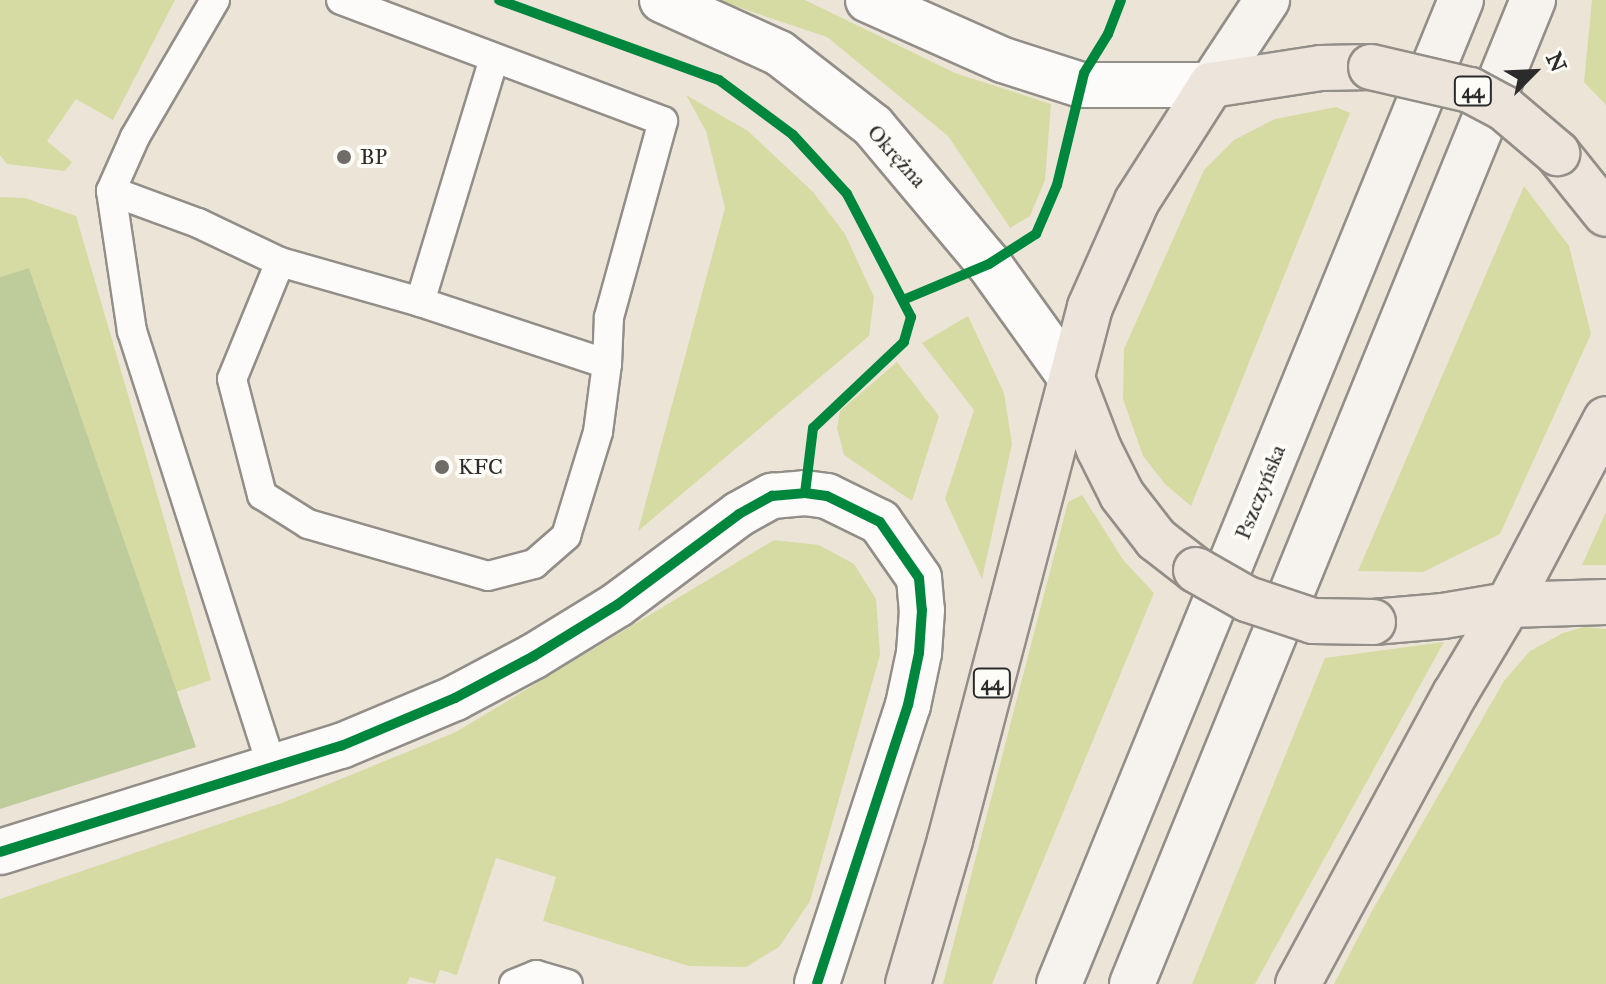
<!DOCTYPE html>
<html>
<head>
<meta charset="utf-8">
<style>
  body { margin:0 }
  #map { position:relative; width:1606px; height:984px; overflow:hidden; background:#ede4d8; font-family:"IM FELL Great Primer",serif }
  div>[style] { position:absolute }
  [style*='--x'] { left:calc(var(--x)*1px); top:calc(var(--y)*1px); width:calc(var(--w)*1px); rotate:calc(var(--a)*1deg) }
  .green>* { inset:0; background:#d5dba3 }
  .forest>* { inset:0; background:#becb9a }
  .roads { filter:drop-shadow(2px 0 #928e88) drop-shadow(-2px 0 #928e88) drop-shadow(0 2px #928e88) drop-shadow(0 -2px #928e88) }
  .service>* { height:28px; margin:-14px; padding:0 14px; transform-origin:14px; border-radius:14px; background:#fcfbf9 }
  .minor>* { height:44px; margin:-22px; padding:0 22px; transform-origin:22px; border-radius:22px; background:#fcfbf9 }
  .tertiary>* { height:44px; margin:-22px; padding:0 22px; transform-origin:22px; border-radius:22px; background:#fcfbf9 }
  .secondary>* { height:44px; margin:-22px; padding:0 22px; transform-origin:22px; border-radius:22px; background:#f6f2ee }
  .primary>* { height:44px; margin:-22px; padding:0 22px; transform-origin:22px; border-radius:22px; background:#ede5dc }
  .motorway>* { height:44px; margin:-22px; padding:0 22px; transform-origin:22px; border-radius:22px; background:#ede5dc }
  .bridges { filter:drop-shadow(2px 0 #928e88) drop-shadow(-2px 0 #928e88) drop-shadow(0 2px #928e88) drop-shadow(0 -2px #928e88) }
  .primary-bridge>* { height:44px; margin:-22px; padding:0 22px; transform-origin:22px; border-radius:22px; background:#ede5dc }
  .cycleway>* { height:10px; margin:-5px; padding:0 5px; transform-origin:5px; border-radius:5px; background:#00873e }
  .dots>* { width:22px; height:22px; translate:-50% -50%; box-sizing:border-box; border:4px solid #fdfcf7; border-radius:50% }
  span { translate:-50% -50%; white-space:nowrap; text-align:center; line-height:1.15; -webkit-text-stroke:8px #fdfcf7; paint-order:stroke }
  .shield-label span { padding:2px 6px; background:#fdfcf7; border:2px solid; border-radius:6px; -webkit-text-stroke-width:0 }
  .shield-label { font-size:20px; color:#2b2b2b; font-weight:700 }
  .street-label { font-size:22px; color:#2b2b2b }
  .poi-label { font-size:22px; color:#2b2b2b }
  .left { translate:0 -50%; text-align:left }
  .north { position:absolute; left:1494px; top:32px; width:80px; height:80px; -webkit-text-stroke:6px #fdfcf7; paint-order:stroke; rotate:66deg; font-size:22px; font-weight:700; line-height:32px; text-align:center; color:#2b2b2b }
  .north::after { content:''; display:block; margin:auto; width:28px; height:36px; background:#2b2b2b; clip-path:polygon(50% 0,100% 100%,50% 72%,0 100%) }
</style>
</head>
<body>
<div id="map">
  <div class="green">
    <div style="clip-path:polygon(0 0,175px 0,113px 120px,76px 99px,47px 141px,72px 162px,65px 171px,7px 164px,0 155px)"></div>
    <div style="clip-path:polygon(717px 0,805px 0,955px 73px,1051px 104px,1045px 180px,1030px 216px,1010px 228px,948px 136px,827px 37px)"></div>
    <div style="clip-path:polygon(1592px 0,1606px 0,1606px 105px,1584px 82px)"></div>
    <div style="clip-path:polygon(686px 95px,748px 131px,813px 192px,845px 234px,874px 297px,869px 336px,638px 531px,725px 208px,706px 131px)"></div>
    <div style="clip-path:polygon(1336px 107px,1350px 113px,1191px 506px,1165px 484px,1143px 456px,1123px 399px,1124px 349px,1204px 170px,1234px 140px,1275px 119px)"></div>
    <div style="clip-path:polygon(1524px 186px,1569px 246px,1591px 334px,1500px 534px,1423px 572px,1358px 571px)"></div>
    <div style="clip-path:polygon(0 197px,25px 198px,76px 216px,211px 680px,176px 692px,29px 268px,0 277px)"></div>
    <div style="clip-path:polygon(968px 316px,1004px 393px,1012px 444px,982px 579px,945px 499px,974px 410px,922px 343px)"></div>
    <div style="clip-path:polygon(897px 362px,939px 416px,912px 501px,844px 455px,837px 428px,840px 411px)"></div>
    <div style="clip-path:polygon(1082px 495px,1124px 561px,1154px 593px,992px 984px,943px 984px,1068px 502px)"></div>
    <div style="clip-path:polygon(1606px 512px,1606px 565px,1582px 565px)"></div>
    <div style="clip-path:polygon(774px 540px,819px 545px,854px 564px,876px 599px,880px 655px,810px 901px,779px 947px,746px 967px,689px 966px,543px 921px,556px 877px,496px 858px,457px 975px,440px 970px,435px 984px,410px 977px,407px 984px,0 984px,0 899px,287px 801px,456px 732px)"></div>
    <div style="clip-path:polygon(1584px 627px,1606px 629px,1606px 984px,1334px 984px,1372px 911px,1504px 681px,1530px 651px,1563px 633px)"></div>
    <div style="clip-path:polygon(1444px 642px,1255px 984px,1192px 984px,1325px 658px)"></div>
  </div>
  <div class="forest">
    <div style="clip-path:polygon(29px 268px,196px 747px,0 809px,0 277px)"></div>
  </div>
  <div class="roads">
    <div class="service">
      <div style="--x:215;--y:0;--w:159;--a:120.3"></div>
      <div style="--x:135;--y:137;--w:59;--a:114"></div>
      <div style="--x:111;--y:191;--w:142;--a:81.5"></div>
      <div style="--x:132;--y:331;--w:460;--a:72.2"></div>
      <div style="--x:111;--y:191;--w:93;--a:20.2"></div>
      <div style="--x:198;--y:223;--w:91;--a:25.4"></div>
      <div style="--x:280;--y:262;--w:146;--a:15.9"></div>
      <div style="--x:420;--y:302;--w:197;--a:18.3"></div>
      <div style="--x:607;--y:364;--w:47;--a:-87.6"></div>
      <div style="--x:609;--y:317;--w:203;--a:-74.6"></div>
      <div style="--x:663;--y:121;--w:344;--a:-159.4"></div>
      <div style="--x:280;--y:262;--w:126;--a:112.3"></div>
      <div style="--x:232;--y:379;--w:120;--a:75.5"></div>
      <div style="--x:262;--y:495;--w:54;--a:32.2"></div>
      <div style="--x:308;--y:524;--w:187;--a:16.1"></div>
      <div style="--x:488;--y:576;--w:48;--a:-14.6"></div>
      <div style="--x:534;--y:564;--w:43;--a:-41.2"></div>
      <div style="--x:566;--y:536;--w:109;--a:-72.9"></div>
      <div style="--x:598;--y:432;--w:69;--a:-82.5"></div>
      <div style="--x:420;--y:302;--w:254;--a:-73.1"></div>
      <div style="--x:514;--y:984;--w:24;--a:-22"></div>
      <div style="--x:536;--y:975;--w:33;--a:16"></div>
    </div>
    <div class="minor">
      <div style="--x:0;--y:852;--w:357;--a:-17.3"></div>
      <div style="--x:341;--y:746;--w:124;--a:-22.8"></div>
      <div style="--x:455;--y:698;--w:89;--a:-28"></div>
      <div style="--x:534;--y:656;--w:97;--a:-31.6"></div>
      <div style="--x:617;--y:605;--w:152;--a:-36.7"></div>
      <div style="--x:739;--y:514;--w:38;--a:-29"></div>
      <div style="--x:772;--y:496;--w:33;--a:-5"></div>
      <div style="--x:805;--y:493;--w:22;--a:8"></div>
      <div style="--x:827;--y:496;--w:59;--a:26.1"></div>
      <div style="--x:880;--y:522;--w:68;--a:55.1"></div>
      <div style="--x:919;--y:578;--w:32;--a:85"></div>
      <div style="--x:922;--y:610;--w:43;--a:94"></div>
      <div style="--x:919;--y:653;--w:53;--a:101.9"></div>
      <div style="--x:908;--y:705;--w:293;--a:108.1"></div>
    </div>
    <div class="tertiary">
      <div style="--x:662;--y:0;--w:128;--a:24.4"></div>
      <div style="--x:779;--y:53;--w:119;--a:37.8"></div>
      <div style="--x:873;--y:126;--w:180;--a:50"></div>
      <div style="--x:989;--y:264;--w:144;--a:54.3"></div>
      <div style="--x:868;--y:0;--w:148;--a:24"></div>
      <div style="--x:1003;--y:60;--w:82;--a:17.8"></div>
      <div style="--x:1081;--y:85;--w:130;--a:0"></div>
    </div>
    <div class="secondary">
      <div style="--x:1211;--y:85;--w:102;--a:-56.6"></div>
      <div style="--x:1059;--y:984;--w:1063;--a:-67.78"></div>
      <div style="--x:1132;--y:984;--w:1063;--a:-67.83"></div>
    </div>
    <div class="primary">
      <div style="--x:1557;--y:153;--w:78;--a:51.2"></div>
      <div style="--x:1073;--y:381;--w:73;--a:69.1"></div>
      <div style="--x:1099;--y:449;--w:51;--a:63.4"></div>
      <div style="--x:1122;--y:495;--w:56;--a:52.3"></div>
      <div style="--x:1156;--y:539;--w:51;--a:37.8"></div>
      <div style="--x:1373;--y:622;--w:70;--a:-4.9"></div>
      <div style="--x:1443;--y:616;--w:66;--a:-9.6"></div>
      <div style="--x:908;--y:984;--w:150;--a:-73.7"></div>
      <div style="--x:950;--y:840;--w:551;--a:-75.28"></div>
      <div style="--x:1090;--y:307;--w:116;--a:-66.1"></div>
      <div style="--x:1137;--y:201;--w:138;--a:-57.5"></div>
      <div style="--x:1211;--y:85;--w:111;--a:-8.8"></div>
      <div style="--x:1321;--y:68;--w:50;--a:-1.1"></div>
      <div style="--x:1298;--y:984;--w:330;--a:-61.6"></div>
      <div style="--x:1455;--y:694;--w:104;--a:-59.2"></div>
      <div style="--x:1508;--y:605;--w:210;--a:-62.2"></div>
    </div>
    <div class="motorway">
      <div style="--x:1508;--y:605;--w:98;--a:-1.8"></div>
    </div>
  </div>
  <div class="bridges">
    <div class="primary-bridge">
      <div style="--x:1371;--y:67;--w:102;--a:13.1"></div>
      <div style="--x:1470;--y:90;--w:38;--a:28"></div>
      <div style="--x:1504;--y:108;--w:70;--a:40.3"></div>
      <div style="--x:1196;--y:570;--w:59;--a:29.6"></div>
      <div style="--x:1247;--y:599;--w:70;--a:18.4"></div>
      <div style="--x:1313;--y:621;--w:60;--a:1"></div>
    </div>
  </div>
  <div class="cycleway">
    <div style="--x:499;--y:0;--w:234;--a:20"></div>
    <div style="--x:719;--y:80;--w:92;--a:36.6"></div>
    <div style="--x:793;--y:135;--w:80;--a:47.5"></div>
    <div style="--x:847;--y:194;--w:139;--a:62.5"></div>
    <div style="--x:911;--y:317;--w:26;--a:106"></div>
    <div style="--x:904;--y:342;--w:125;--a:136.6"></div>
    <div style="--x:813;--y:428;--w:65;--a:97"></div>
    <div style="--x:903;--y:300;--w:93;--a:-22.7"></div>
    <div style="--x:989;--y:264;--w:56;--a:-32.6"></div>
    <div style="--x:1036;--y:234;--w:53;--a:-66.8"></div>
    <div style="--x:1057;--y:185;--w:115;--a:-76.4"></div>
    <div style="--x:1084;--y:73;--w:46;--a:-58.4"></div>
    <div style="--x:1108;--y:34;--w:36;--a:-69"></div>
    <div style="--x:0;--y:852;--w:357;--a:-17.3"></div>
    <div style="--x:341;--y:746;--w:124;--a:-22.8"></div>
    <div style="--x:455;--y:698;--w:89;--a:-28"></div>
    <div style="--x:534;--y:656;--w:97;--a:-31.6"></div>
    <div style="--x:617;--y:605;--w:152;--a:-36.7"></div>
    <div style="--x:739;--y:514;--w:38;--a:-29"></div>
    <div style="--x:772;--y:496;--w:33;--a:-5"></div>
    <div style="--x:805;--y:493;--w:22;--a:8"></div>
    <div style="--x:827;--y:496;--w:59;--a:26.1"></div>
    <div style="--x:880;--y:522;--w:68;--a:55.1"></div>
    <div style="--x:919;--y:578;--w:32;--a:85"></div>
    <div style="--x:922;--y:610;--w:43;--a:94"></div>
    <div style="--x:919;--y:653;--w:53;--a:101.9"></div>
    <div style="--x:908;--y:705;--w:293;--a:108.1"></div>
  </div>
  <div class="dots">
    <div style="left:344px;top:157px;background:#6f6c68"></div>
    <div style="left:442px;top:467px;background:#6f6c68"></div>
  </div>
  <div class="shield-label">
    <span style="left:1473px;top:91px">44</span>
    <span style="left:992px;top:683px">44</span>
  </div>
  <div class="street-label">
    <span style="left:897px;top:156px;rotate:48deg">Okrężna</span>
    <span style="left:1260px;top:492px;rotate:-68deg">Pszczyńska</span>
  </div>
  <div class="poi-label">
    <span class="left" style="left:360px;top:157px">BP</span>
    <span class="left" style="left:458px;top:467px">KFC</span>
  </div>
  <div class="north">N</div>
</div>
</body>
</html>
